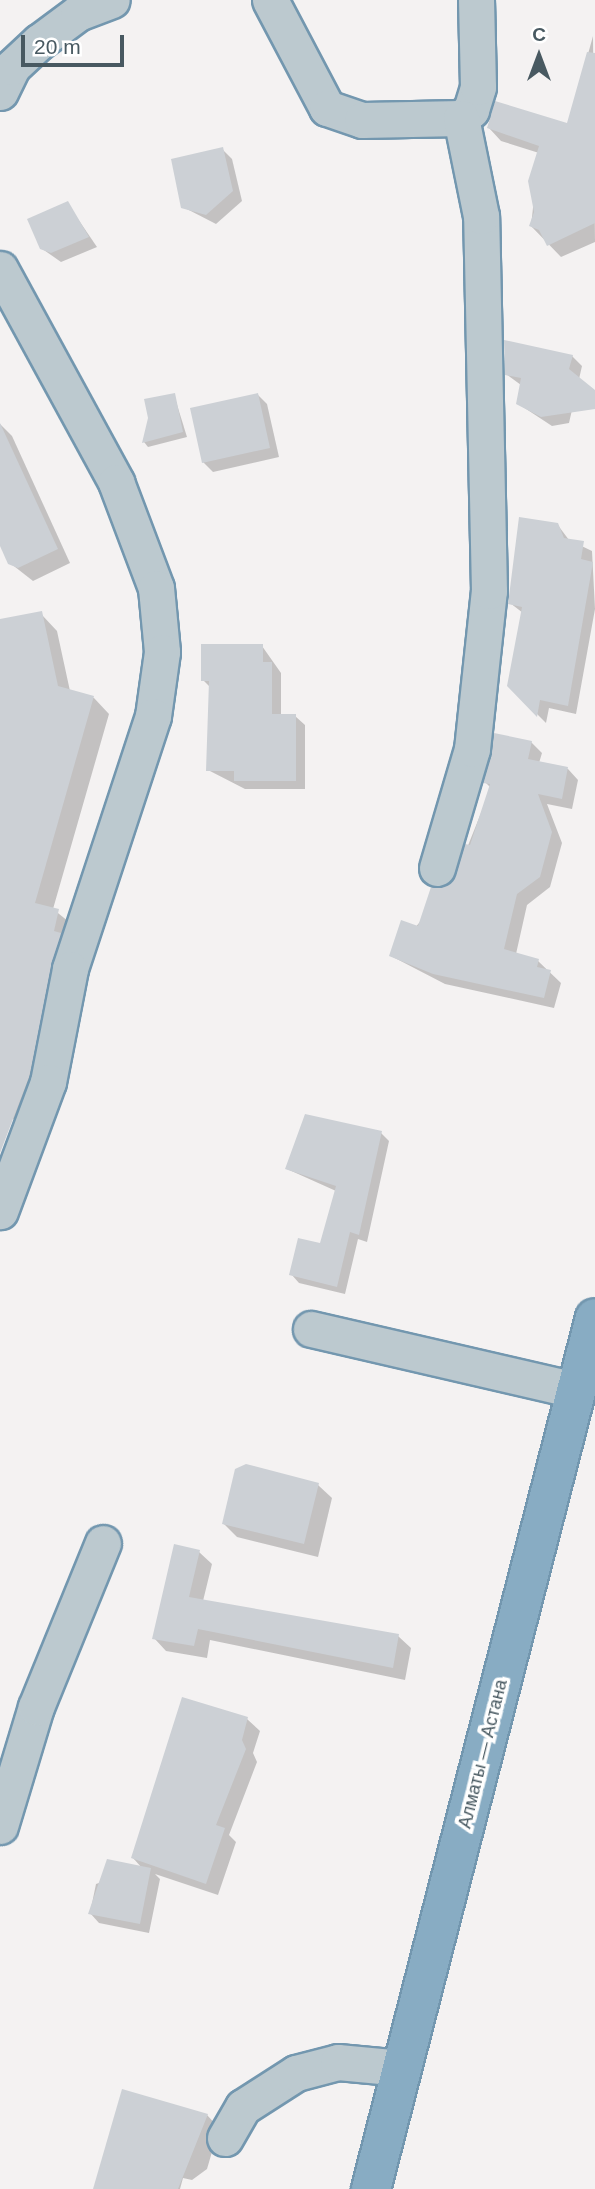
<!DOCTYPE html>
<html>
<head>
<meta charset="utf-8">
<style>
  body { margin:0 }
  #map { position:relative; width:595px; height:2189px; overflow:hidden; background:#f4f2f2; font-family:Arial,sans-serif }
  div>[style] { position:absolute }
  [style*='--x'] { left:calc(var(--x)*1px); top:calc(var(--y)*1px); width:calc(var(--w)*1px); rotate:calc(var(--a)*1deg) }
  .shadow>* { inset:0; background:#0003 }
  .building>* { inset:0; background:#ccd0d5 }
  .roads { filter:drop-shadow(2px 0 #7397af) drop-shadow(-2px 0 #7397af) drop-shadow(0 2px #7397af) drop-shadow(0 -2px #7397af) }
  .street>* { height:35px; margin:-17.5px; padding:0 17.5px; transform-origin:17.5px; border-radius:17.5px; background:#bcc9cf }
  .highway>* { height:38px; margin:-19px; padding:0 19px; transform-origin:19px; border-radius:19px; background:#88acc3 }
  span { translate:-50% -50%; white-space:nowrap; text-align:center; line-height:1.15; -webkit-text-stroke:7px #fff; paint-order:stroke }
  .street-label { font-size:18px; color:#485961 }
  .north { position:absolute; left:504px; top:21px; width:70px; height:70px; -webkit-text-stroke:5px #fff; paint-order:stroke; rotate:0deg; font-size:19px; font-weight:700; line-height:28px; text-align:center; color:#485961 }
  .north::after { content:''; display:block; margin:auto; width:24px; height:32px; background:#485961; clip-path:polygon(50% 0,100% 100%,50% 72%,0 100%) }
  .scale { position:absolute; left:21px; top:35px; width:103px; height:32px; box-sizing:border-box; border:4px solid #485961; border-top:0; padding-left:9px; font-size:21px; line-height:24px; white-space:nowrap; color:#485961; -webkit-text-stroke:5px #fff; paint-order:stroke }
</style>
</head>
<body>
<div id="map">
  <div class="shadow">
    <div style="clip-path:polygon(593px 36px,595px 242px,561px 257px,531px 226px,539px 153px,501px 141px,489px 128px,568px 126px)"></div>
    <div style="clip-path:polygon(222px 149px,232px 159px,242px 201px,216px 224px,183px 207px)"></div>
    <div style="clip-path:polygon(67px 203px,97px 247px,61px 262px,41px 248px)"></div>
    <div style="clip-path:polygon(572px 356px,582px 366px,569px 423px,552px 426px,517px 403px,521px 385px,506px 374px)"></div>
    <div style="clip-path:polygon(174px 395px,187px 437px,148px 447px,144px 442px)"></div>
    <div style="clip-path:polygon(258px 395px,267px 404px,279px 457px,213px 472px,203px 462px)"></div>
    <div style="clip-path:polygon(0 424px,12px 436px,70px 563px,33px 581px,10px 563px,0 542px)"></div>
    <div style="clip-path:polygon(557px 524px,569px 540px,592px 551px,595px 609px,576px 714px,549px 708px,546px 723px,509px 686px,523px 613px,510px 603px)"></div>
    <div style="clip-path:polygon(42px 615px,57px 631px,70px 691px,94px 698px,109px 714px,53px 909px,74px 926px,32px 1125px,0 1115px,0 622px)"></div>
    <div style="clip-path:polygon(262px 646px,281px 673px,281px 716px,295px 716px,305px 725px,305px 789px,245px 789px,208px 770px,211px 688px,203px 680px)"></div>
    <div style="clip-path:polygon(531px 742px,542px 753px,539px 763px,568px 769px,578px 780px,572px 809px,547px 804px,562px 843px,550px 887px,527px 905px,516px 954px,538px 961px,561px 983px,554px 1008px,445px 984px,391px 956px,453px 883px,491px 788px,485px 782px)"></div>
    <div style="clip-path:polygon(381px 1133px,389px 1141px,367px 1242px,358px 1239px,345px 1294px,299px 1283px,291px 1274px,321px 1245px,336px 1191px,287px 1169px)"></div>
    <div style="clip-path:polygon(318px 1485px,332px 1498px,318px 1557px,237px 1537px,224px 1524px)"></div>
    <div style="clip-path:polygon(199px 1552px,212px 1564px,203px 1601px,398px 1636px,411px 1648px,405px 1680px,210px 1640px,207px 1658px,166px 1651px,154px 1638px)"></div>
    <div style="clip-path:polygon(247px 1719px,260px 1731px,253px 1753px,257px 1762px,229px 1835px,236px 1842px,218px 1895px,155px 1874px,160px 1879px,149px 1933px,99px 1923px,90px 1913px,96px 1884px,142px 1868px,133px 1858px)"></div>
    <div style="clip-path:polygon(207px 2115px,219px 2128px,207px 2169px,192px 2180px,183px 2178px,180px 2189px,94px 2189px)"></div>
  </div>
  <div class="building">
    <div style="clip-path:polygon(587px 52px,595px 53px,595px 223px,547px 246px,539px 230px,529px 226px,534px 212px,528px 181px,539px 146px,487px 128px,495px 101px,567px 123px)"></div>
    <div style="clip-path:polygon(223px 147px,233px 191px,206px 215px,181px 208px,171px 159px)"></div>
    <div style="clip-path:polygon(68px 201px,89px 237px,51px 253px,40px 249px,27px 219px)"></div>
    <div style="clip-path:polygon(504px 340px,573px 355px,569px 369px,595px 390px,595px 409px,541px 417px,516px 404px,521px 378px,505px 375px)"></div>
    <div style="clip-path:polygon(175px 393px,183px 432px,142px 443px,148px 418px,144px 399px)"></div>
    <div style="clip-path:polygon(258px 393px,270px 448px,202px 463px,190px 408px)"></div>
    <div style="clip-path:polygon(0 423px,58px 549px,18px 568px,8px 564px,0 546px)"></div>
    <div style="clip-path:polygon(519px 517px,558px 523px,564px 538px,584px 541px,581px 559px,593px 562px,568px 706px,540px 700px,537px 717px,507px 686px,522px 607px,508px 604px)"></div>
    <div style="clip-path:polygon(42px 611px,58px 686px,94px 696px,35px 903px,59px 909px,54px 931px,61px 933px,29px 1077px,0 1153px,0 619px)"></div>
    <div style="clip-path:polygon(201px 644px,263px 644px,263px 662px,272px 662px,272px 714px,296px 714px,296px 781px,234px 781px,234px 771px,206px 771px,209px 681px,201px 681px)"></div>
    <div style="clip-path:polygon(494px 733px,532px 741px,528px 759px,568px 767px,562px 799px,538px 794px,552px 832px,540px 877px,517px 894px,504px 949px,539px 959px,537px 967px,551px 970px,544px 998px,433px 974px,389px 956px,401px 920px,418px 926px,431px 887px,451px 882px,465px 844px,470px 845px,490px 784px,483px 783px)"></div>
    <div style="clip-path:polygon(305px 1114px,382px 1131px,359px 1235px,350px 1232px,337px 1287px,289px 1275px,298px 1238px,320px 1243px,336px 1186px,285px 1169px)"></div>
    <div style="clip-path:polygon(246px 1464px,319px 1483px,304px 1544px,222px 1524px,235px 1469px)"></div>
    <div style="clip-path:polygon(174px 1544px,200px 1550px,189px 1597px,399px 1634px,393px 1668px,198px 1629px,194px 1646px,152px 1639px)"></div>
    <div style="clip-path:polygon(182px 1697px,248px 1717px,242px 1740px,246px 1749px,216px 1825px,225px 1828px,206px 1884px,131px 1858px)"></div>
    <div style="clip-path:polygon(107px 1859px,151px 1868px,140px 1924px,88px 1914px)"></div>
    <div style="clip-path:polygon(122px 2089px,208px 2114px,178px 2189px,93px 2189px)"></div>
  </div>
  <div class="roads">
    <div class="street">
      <div style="--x:270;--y:0;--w:122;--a:62.2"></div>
      <div style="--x:327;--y:108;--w:37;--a:19"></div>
      <div style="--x:362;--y:120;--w:99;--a:-1.2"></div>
      <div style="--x:461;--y:118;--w:13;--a:-39"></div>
      <div style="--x:471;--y:110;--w:24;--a:-73"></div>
      <div style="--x:478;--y:87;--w:87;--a:-91.3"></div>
      <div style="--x:0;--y:92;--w:28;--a:-64"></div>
      <div style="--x:12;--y:67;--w:37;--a:-43"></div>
      <div style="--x:39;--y:42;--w:49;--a:-36.6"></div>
      <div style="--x:78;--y:13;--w:36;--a:-21"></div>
      <div style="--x:0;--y:269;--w:243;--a:61.4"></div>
      <div style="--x:116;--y:482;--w:113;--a:69.3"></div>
      <div style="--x:156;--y:588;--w:64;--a:84.6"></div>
      <div style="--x:162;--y:652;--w:65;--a:98"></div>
      <div style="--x:153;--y:716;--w:266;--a:108.2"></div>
      <div style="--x:70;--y:969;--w:115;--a:101"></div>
      <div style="--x:48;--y:1082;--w:138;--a:110.4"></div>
      <div style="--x:437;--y:868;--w:124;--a:-73.6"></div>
      <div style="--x:472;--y:749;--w:159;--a:-83.9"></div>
      <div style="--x:489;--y:591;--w:375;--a:-91.2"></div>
      <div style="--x:481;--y:216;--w:100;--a:-101.5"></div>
      <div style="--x:311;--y:1329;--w:272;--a:13"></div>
      <div style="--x:0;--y:1826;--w:124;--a:-73.2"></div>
      <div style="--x:36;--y:1707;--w:177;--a:-67.8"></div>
      <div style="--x:225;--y:2138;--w:36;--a:-60"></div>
      <div style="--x:243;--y:2107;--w:63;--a:-32.7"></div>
      <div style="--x:296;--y:2073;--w:43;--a:-14.7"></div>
      <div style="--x:338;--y:2062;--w:64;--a:5.4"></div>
    </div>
    <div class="highway">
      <div style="--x:371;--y:2189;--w:899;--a:-75.58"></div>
    </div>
  </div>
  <div class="street-label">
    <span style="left:483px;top:1754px;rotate:-76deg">Алматы — Астана</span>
  </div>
  <div class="north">С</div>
  <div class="scale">20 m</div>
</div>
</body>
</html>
